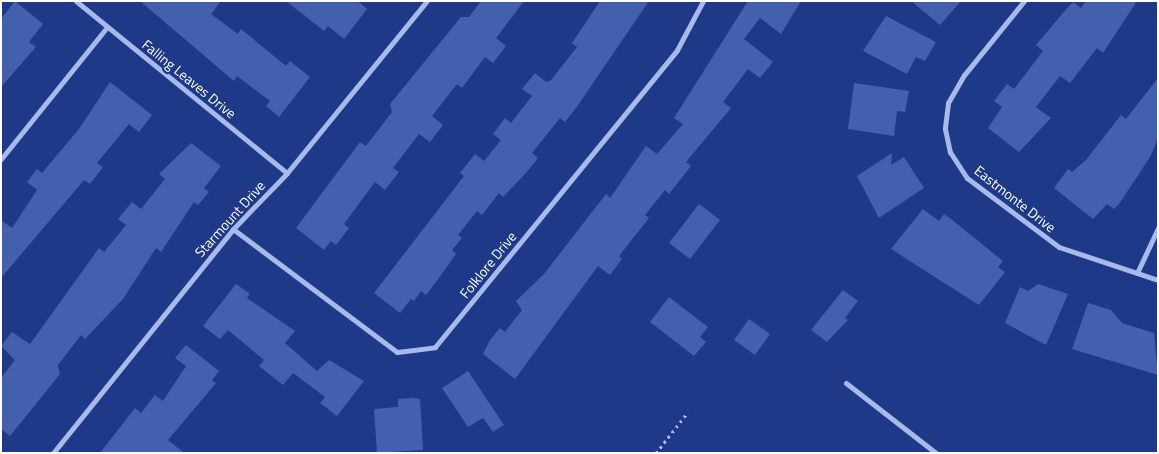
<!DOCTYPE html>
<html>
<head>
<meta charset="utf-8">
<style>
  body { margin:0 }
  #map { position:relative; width:1159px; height:454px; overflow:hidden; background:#1e3988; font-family:"Titillium Web",sans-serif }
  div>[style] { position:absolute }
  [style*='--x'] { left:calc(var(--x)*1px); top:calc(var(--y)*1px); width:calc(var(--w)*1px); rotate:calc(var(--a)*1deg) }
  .building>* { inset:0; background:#4260ae }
  .path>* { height:3px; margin-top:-1.5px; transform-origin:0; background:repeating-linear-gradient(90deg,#a7baeb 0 2.5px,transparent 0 6.5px) }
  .street>* { height:5px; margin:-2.5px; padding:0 2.5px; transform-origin:2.5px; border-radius:2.5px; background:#a7baeb }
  span { translate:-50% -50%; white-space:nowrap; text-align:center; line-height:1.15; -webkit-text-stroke:4.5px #1e3988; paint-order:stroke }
  .street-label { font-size:14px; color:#fff }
  .frame { position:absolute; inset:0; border:2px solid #fff; pointer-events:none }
</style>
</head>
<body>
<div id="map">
  <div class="building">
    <div style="clip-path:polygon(15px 1px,43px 24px,29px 42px,36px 47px,1px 87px,1px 19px)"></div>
    <div style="clip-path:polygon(140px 1px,221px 1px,211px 14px,238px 34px,241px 29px,286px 66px,290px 61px,310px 77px,279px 117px,266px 106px,270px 101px,237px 76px,234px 81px)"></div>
    <div style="clip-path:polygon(286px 1px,358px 1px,367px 9px,344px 39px,328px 26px,324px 31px)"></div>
    <div style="clip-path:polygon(481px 1px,524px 1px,496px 38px,506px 46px,493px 63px,485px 57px,462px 88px,457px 84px,432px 116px,443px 125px,430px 142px,419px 134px,393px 168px,399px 172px,385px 190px,375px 182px,344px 224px,349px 228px,336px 245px,331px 241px,324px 250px,296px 228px,360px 142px,366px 146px,392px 112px,390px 104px,461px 17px,469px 17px)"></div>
    <div style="clip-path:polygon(600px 1px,649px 1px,576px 108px,565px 122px,560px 118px,532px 153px,538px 158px,526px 173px,503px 197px,499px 193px,482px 215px,477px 211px,458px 235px,462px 238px,452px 250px,456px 254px,436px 282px,426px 295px,421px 291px,414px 301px,411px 299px,400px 313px,374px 293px,464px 176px,460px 173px,475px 154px,484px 161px,501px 140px,493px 134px,505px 118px,511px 123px,532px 96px,522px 89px,535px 73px,546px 82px,551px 80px,577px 47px,572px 43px)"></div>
    <div style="clip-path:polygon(748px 1px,801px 1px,781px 34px,760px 18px,744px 39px,773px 62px,760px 78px,748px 69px,723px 102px,731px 108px,686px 162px,691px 166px,669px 194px,665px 190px,645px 215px,649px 218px,619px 256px,622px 259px,610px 275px,598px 266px,515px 379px,483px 354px,490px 340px,500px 328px,505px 332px,522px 310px,516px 301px,544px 274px,606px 194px,610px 198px,646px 146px,657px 154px,683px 124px,674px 118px)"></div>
    <div style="clip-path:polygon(911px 1px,961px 1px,940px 25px)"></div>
    <div style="clip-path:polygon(1086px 1px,1137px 1px,1103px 53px,1097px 48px,1070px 83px,1060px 76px,1036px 107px,1051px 118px,1019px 152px,988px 128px,1002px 107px,994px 101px,1007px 84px,1014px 89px,1043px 51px,1036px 45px,1068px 7px,1073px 2px,1081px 8px)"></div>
    <div style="clip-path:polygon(886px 16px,936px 42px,925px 61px,916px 57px,907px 74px,863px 51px)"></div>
    <div style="clip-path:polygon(1158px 78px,1158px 139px,1150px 157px,1119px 204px,1114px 209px,1107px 204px,1093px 219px,1054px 188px,1068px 169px,1072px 172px,1086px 160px,1121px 115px,1126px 119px)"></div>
    <div style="clip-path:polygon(110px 82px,152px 115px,139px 132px,129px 124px,97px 163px,103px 167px,90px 184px,84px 180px,1px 278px,1px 220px,12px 228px,37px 190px,27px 182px,37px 169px,42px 173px,79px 129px)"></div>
    <div style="clip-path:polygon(854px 83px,909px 91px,905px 112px,897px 111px,894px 136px,848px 129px)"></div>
    <div style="clip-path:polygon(191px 143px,221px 166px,204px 188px,209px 192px,198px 205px,194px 202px,161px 252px,156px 248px,123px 299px,85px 339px,81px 335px,58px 365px,60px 374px,10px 436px,1px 429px,1px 378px,15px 360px,1px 346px,12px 332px,30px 344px,99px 248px,104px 252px,126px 225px,118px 219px,132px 202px,141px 209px,165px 179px,159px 174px)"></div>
    <div style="clip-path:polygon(892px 153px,891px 165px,904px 157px,924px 188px,879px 218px,857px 176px)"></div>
    <div style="clip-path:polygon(699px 204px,720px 220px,690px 259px,669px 243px)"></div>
    <div style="clip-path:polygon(923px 209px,939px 221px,944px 214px,951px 219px,1003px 261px,998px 267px,1005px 272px,979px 305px,891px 249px)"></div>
    <div style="clip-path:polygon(236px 284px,250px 294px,247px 298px,295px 331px,285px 343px,317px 371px,329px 360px,364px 381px,337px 416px,320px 403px,325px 397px,293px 373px,283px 385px,259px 366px,264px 360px,228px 330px,220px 339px,203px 326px)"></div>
    <div style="clip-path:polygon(1038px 284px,1068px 294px,1046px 345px,1005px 323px,1020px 287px,1028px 291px)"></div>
    <div style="clip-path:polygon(843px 290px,858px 301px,845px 318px,848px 320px,827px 342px,811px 330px)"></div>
    <div style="clip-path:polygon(669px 297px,708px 327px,700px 337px,706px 342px,694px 356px,650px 322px)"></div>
    <div style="clip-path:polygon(1088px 303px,1111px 310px,1122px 323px,1154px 333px,1158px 375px,1072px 349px)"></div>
    <div style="clip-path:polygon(749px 319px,770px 334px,755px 355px,734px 340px)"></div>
    <div style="clip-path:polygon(186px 345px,219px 371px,212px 380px,216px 383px,168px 440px,184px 453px,100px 453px,135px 408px,141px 413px,155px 395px,163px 401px,186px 366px,175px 358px)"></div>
    <div style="clip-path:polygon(468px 371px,504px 425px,493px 432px,483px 418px,468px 427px,442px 388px)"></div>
    <div style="clip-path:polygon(413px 398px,420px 399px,423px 450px,377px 453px,374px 409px,398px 407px,398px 399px)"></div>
  </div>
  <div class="path">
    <div style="--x:656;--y:453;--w:52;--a:-52"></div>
  </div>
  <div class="street">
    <div style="--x:76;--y:1;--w:272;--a:39.2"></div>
    <div style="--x:1024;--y:1;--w:95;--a:129"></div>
    <div style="--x:964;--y:75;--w:32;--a:120"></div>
    <div style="--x:948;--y:103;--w:26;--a:97"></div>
    <div style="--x:945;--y:129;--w:24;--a:78"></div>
    <div style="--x:950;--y:152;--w:31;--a:57"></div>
    <div style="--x:967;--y:178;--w:115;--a:36.9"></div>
    <div style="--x:1059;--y:247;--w:104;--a:18.4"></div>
    <div style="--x:1;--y:159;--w:169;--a:-51.2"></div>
    <div style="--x:233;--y:229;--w:205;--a:36.9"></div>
    <div style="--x:397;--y:352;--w:38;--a:-7"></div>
    <div style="--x:435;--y:347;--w:383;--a:-50.8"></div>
    <div style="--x:677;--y:50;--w:55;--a:-62"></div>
    <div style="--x:1137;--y:273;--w:50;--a:-65"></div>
    <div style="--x:846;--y:383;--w:114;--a:37.9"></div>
    <div style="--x:53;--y:453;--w:287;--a:-51.2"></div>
    <div style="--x:233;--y:229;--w:78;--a:-46"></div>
    <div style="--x:287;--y:173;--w:222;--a:-50.9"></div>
  </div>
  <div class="street-label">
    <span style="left:189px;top:79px;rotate:39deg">Falling Leaves Drive</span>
    <span style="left:1015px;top:199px;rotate:38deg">Eastmonte Drive</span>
    <span style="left:230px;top:219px;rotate:-48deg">Starmount Drive</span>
    <span style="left:488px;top:265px;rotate:-51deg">Folklore Drive</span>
  </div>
  <div class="frame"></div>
</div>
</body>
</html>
